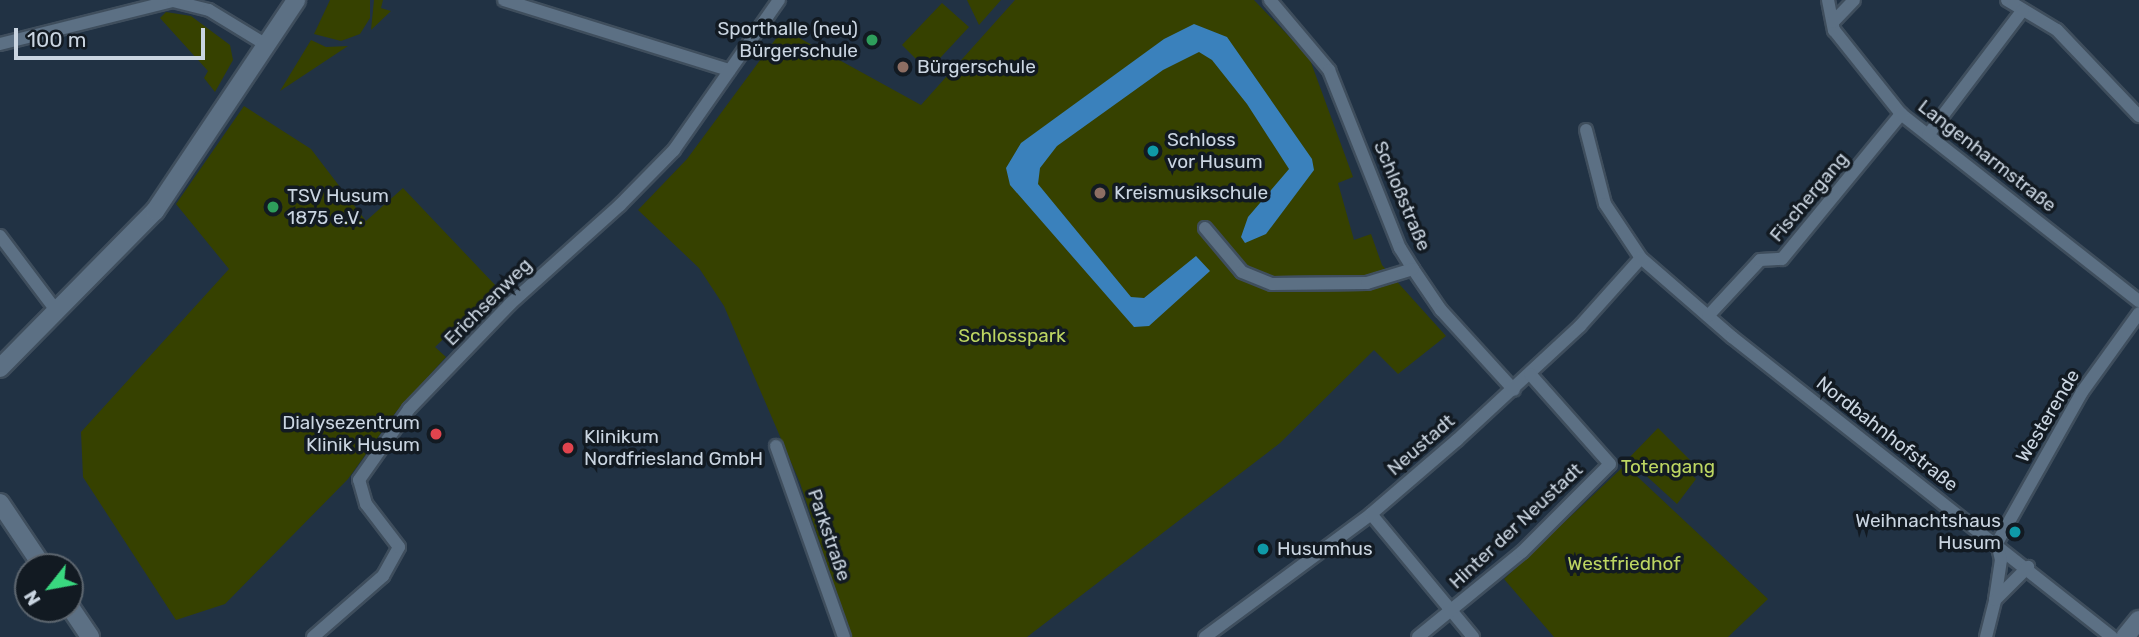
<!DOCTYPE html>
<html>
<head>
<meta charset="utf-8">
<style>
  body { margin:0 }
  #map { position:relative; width:2139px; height:637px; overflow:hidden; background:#213244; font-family:Rubik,sans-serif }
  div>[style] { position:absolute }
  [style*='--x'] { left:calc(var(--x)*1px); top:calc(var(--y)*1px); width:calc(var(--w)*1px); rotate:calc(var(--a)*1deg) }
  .green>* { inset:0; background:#364100 }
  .water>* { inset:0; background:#3a81bc }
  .roads { filter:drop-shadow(2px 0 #3f4e5d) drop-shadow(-2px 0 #3f4e5d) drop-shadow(0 2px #3f4e5d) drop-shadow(0 -2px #3f4e5d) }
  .street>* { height:12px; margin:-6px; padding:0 6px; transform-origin:6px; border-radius:6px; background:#5c7084 }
  .secondary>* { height:18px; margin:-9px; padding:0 9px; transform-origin:9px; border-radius:9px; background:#5c7084 }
  .dots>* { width:19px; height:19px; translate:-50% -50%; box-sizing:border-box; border:4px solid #121a22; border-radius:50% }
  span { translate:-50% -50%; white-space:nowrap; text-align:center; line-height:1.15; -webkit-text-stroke:7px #121a22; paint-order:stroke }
  .poi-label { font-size:19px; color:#cad5e1 }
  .right { translate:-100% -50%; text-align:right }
  .left { translate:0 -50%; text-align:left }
  .street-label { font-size:19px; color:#cad5e1 }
  .park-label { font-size:19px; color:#bdd662 }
  .north { position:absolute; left:14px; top:553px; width:70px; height:70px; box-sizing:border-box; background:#121a22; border:2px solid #5c656e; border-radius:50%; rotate:239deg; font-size:19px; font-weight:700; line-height:28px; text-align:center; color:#cad5e1 }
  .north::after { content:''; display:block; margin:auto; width:24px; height:32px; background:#39d87f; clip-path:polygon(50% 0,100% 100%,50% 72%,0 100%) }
  .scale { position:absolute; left:14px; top:28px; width:191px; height:32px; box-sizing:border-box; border:4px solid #cad5e1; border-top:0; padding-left:9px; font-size:21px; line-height:24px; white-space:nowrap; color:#cad5e1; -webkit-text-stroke:5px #121a22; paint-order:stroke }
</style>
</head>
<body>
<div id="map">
  <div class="green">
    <div style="clip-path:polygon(330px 0,370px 0,370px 18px,360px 34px,341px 41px,314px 34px)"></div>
    <div style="clip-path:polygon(374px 0,383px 0,381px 8px,391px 11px,371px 30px)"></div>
    <div style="clip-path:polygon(967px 0,1001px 0,979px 25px)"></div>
    <div style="clip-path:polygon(1015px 0,1254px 0,1309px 57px,1353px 177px,1338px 183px,1354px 240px,1371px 234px,1382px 265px,1446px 336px,1398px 374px,1374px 350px,1280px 443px,1027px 637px,851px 637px,800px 483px,724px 306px,699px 268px,638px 210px,687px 159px,783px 29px,921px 105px)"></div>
    <div style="clip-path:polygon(942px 3px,969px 27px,928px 71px,902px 45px)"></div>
    <div style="clip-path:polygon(166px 12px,191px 16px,230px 45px,233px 60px,215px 92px,204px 78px,208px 71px,160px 18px)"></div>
    <div style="clip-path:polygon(311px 40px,326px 47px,348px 46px,280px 91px)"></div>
    <div style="clip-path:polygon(244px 106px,311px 149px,366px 221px,403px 188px,497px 287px,435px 347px,446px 357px,396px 412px,348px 479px,225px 604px,176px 620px,83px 477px,81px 432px,229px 269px,176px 204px)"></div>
    <div style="clip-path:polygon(1658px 428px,1692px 462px,1689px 472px,1696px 479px,1677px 504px,1628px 459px)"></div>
    <div style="clip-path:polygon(1625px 465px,1768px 599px,1728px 637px,1554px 637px,1504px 579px)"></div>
  </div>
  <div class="water">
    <div style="clip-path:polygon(1194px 24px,1227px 37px,1312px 159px,1314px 170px,1266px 234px,1245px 243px,1241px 237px,1248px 217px,1289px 169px,1247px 104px,1212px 60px,1199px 52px,1163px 70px,1057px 146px,1040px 168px,1038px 184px,1131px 297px,1144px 298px,1196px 256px,1210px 271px,1149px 326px,1134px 327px,1010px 185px,1006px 168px,1021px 143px,1164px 39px)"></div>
  </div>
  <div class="roads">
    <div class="street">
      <div style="--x:504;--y:0;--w:236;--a:17.3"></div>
      <div style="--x:1270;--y:0;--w:92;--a:49.9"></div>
      <div style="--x:1329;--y:70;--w:192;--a:68.3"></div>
      <div style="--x:1400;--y:248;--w:25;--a:58"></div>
      <div style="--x:1413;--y:269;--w:50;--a:55.7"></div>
      <div style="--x:1441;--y:310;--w:108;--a:47.6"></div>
      <div style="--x:1828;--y:0;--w:31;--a:79"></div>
      <div style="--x:1834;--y:30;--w:107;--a:51.4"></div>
      <div style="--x:1901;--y:114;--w:303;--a:38.2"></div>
      <div style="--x:2007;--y:0;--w:58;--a:31"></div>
      <div style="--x:2057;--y:30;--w:119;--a:46.4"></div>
      <div style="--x:1833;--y:22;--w:30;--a:-46"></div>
      <div style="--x:0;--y:44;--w:178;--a:-14"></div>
      <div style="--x:173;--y:1;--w:37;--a:14"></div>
      <div style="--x:209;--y:10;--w:69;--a:31.4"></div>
      <div style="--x:1586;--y:130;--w:76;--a:75.6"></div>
      <div style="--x:1605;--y:204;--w:65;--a:56.3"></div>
      <div style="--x:1641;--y:258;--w:121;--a:41"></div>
      <div style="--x:1732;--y:337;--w:484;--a:38.3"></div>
      <div style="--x:1928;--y:135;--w:157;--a:-52.8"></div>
      <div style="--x:1205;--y:228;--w:57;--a:49.9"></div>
      <div style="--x:1242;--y:272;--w:32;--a:22"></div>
      <div style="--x:1272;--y:284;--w:95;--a:-0.6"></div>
      <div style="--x:1367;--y:283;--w:48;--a:-16.9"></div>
      <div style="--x:0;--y:236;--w:96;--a:53"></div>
      <div style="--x:1708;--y:316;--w:76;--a:-47.1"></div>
      <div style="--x:1760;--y:260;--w:22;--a:-3"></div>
      <div style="--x:1782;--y:259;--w:188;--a:-50.6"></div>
      <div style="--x:776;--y:446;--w:203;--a:70.4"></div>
      <div style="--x:1371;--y:514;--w:160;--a:50.3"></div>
      <div style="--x:1997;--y:543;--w:173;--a:-60.6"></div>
      <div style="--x:2082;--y:392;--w:97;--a:-54.2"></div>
      <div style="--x:1995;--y:600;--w:40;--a:-81.5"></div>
      <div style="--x:2001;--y:560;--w:17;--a:-103"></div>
      <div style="--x:313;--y:637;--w:93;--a:-41.1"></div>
      <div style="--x:383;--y:576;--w:33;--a:-61"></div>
      <div style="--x:399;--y:547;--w:54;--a:-127.5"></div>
      <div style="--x:366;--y:504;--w:25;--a:-106"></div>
      <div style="--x:359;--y:480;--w:87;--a:-54.8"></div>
      <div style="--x:409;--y:409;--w:146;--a:-46.1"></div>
      <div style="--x:510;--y:304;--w:148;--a:-42"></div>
      <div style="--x:620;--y:205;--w:77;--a:-45.5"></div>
      <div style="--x:674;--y:150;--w:183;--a:-55"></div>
      <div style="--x:1205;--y:637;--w:207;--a:-36.5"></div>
      <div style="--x:1371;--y:514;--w:113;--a:-40.7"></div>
      <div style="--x:1457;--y:440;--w:168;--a:-42.8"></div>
      <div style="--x:1580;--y:326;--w:91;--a:-48.1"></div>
      <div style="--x:1418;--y:637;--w:134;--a:-39.3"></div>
      <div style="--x:1522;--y:552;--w:124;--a:-45"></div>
      <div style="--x:1610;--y:464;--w:120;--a:-131.6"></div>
      <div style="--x:1986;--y:637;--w:38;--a:-76"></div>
      <div style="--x:1995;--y:600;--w:47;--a:-45"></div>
    </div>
    <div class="secondary">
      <div style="--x:0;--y:368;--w:221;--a:-45.4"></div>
      <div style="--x:155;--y:211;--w:254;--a:-56.2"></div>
      <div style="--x:0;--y:503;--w:77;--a:56.1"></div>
      <div style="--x:70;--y:607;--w:36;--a:56"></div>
      <div style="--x:2125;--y:637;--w:22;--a:-51"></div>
    </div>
  </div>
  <div class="dots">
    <div style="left:872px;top:40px;background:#2e9e5b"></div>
    <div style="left:903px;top:67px;background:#8d6e63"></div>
    <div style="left:1153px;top:151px;background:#0f9aa8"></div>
    <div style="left:1100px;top:193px;background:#8d6e63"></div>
    <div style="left:273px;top:207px;background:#2e9e5b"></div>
    <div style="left:436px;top:434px;background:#e0444e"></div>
    <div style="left:568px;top:448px;background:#e0444e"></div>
    <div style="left:2015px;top:532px;background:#0f9aa8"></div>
    <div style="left:1263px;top:549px;background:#0f9aa8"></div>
  </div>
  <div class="poi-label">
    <span class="right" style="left:858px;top:40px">Sporthalle (neu)<br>Bürgerschule</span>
    <span class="left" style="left:917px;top:67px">Bürgerschule</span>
    <span class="left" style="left:1167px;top:151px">Schloss<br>vor Husum</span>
    <span class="left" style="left:1114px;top:193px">Kreismusikschule</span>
    <span class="left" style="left:287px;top:207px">TSV Husum<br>1875 e.V.</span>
    <span class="right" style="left:420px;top:434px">Dialysezentrum<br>Klinik Husum</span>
    <span class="left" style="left:584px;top:448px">Klinikum<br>Nordfriesland GmbH</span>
    <span class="right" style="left:2001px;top:532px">Weihnachtshaus<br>Husum</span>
    <span class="left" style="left:1277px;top:549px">Husumhus</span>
  </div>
  <div class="street-label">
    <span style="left:1987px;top:156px;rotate:38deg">Langenharmstraße</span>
    <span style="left:1402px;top:196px;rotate:67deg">Schloßstraße</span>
    <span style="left:1809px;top:197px;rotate:-50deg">Fischergang</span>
    <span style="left:488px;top:302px;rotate:-45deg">Erichsenweg</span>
    <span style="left:2048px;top:416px;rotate:-59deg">Westerende</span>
    <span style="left:1887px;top:434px;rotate:38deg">Nordbahnhofstraße</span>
    <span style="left:1421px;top:445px;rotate:-41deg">Neustadt</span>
    <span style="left:1516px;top:526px;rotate:-43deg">Hinter der Neustadt</span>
    <span style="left:829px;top:535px;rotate:71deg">Parkstraße</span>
  </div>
  <div class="park-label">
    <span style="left:1012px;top:336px">Schlosspark</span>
    <span style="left:1668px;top:467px">Totengang</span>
    <span style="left:1624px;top:564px">Westfriedhof</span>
  </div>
  <div class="north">N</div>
  <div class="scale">100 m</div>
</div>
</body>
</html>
